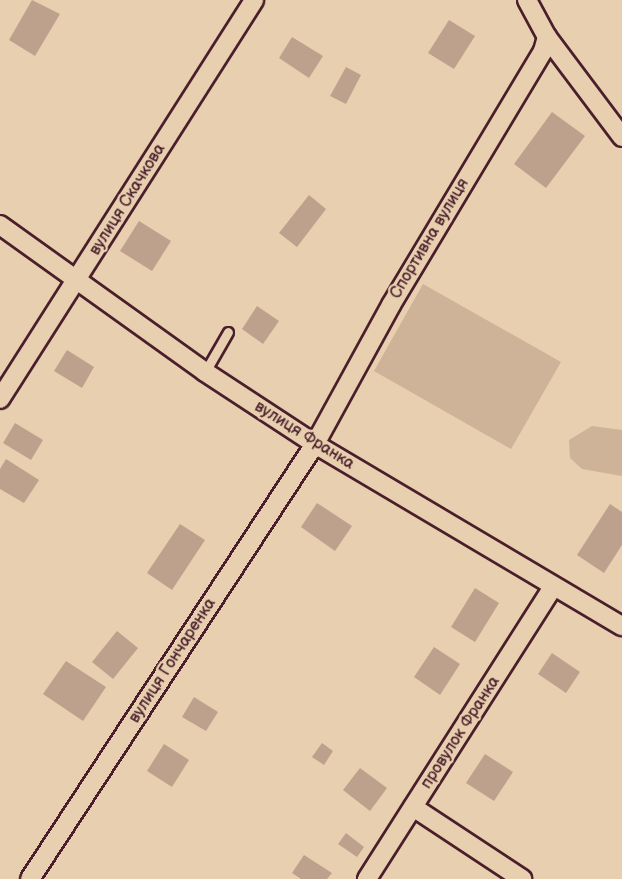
<!DOCTYPE html>
<html>
<head>
<meta charset="utf-8">
<style>
  body { margin:0 }
  #map { position:relative; width:622px; height:879px; overflow:hidden; background:#e7cfaf; font-family:"Balsamiq Sans",sans-serif }
  div>[style] { position:absolute }
  [style*='--x'] { left:calc(var(--x)*1px); top:calc(var(--y)*1px); width:calc(var(--w)*1px); rotate:calc(var(--a)*1deg) }
  .green>* { inset:0; background:#ceb399 }
  .building>* { inset:0; background:#bea18d }
  .roads { filter:drop-shadow(2px 0 #4a1f2b) drop-shadow(-2px 0 #4a1f2b) drop-shadow(0 2px #4a1f2b) drop-shadow(0 -2px #4a1f2b) }
  .lane>* { height:9px; margin:-4.5px; padding:0 4.5px; transform-origin:4.5px; border-radius:4.5px; background:#e7cfaf }
  .street>* { height:18px; margin:-9px; padding:0 9px; transform-origin:9px; border-radius:9px; background:#e7cfaf }
  span { translate:-50% -50%; white-space:nowrap; text-align:center; line-height:1.15; -webkit-text-stroke:4.5px #e7cfaf; paint-order:stroke }
  .street-label { font-size:16px; color:#4a1f2b }
</style>
</head>
<body>
<div id="map">
  <div class="green">
    <div style="clip-path:polygon(423px 284px,561px 362px,511px 449px,374px 371px)"></div>
    <div style="clip-path:polygon(592px 426px,622px 430px,622px 476px,582px 469px,570px 458px,569px 440px)"></div>
  </div>
  <div class="building">
    <div style="clip-path:polygon(32px 0,60px 14px,35px 56px,9px 40px)"></div>
    <div style="clip-path:polygon(449px 20px,475px 36px,454px 69px,428px 53px)"></div>
    <div style="clip-path:polygon(292px 37px,323px 56px,309px 78px,279px 58px)"></div>
    <div style="clip-path:polygon(346px 67px,361px 75px,346px 104px,330px 96px)"></div>
    <div style="clip-path:polygon(552px 112px,585px 136px,546px 188px,514px 164px)"></div>
    <div style="clip-path:polygon(309px 195px,326px 209px,297px 247px,279px 233px)"></div>
    <div style="clip-path:polygon(139px 221px,171px 241px,152px 271px,120px 251px)"></div>
    <div style="clip-path:polygon(257px 306px,279px 321px,263px 344px,242px 329px)"></div>
    <div style="clip-path:polygon(67px 350px,94px 367px,82px 388px,54px 371px)"></div>
    <div style="clip-path:polygon(15px 423px,43px 440px,31px 460px,3px 443px)"></div>
    <div style="clip-path:polygon(6px 459px,39px 480px,24px 503px,0 489px,0 469px)"></div>
    <div style="clip-path:polygon(317px 503px,352px 526px,335px 551px,301px 527px)"></div>
    <div style="clip-path:polygon(610px 504px,622px 512px,622px 545px,604px 573px,577px 555px)"></div>
    <div style="clip-path:polygon(180px 524px,205px 540px,172px 590px,147px 573px)"></div>
    <div style="clip-path:polygon(475px 588px,499px 603px,475px 642px,451px 627px)"></div>
    <div style="clip-path:polygon(117px 631px,138px 648px,113px 679px,92px 662px)"></div>
    <div style="clip-path:polygon(434px 647px,460px 664px,440px 695px,414px 677px)"></div>
    <div style="clip-path:polygon(552px 653px,580px 672px,566px 693px,538px 674px)"></div>
    <div style="clip-path:polygon(66px 661px,106px 687px,83px 721px,43px 694px)"></div>
    <div style="clip-path:polygon(194px 697px,218px 712px,206px 731px,182px 717px)"></div>
    <div style="clip-path:polygon(322px 743px,333px 751px,324px 765px,312px 757px)"></div>
    <div style="clip-path:polygon(164px 744px,189px 760px,172px 787px,147px 771px)"></div>
    <div style="clip-path:polygon(485px 754px,513px 772px,494px 801px,466px 783px)"></div>
    <div style="clip-path:polygon(360px 768px,387px 788px,370px 811px,343px 790px)"></div>
    <div style="clip-path:polygon(346px 833px,364px 847px,357px 857px,338px 844px)"></div>
    <div style="clip-path:polygon(304px 855px,332px 873px,327px 879px,301px 879px,292px 873px)"></div>
  </div>
  <div class="roads">
    <div class="lane">
      <div style="--x:205;--y:372;--w:46;--a:-60.1"></div>
    </div>
    <div class="street">
      <div style="--x:527;--y:0;--w:42;--a:61.6"></div>
      <div style="--x:547;--y:37;--w:125;--a:53.1"></div>
      <div style="--x:0;--y:225;--w:252;--a:35.6"></div>
      <div style="--x:205;--y:372;--w:131;--a:33.2"></div>
      <div style="--x:315;--y:444;--w:357;--a:30.7"></div>
      <div style="--x:0;--y:399;--w:473;--a:-57.5"></div>
      <div style="--x:413;--y:807;--w:131;--a:33.4"></div>
      <div style="--x:30;--y:879;--w:520;--a:-56.77"></div>
      <div style="--x:315;--y:444;--w:158;--a:-61.3"></div>
      <div style="--x:391;--y:305;--w:296;--a:-59.1"></div>
      <div style="--x:543;--y:51;--w:15;--a:-74"></div>
      <div style="--x:367;--y:879;--w:346;--a:-57.5"></div>
    </div>
  </div>
  <div class="street-label">
    <span style="left:128px;top:200px;rotate:-58deg">вулиця Скачкова</span>
    <span style="left:430px;top:239px;rotate:-59deg">Спортивна вулиця</span>
    <span style="left:304px;top:436px;rotate:32deg">вулиця Франка</span>
    <span style="left:173px;top:661px;rotate:-57deg">вулиця Гончаренка</span>
    <span style="left:461px;top:733px;rotate:-57deg">провулок Франка</span>
  </div>
</div>
</body>
</html>
